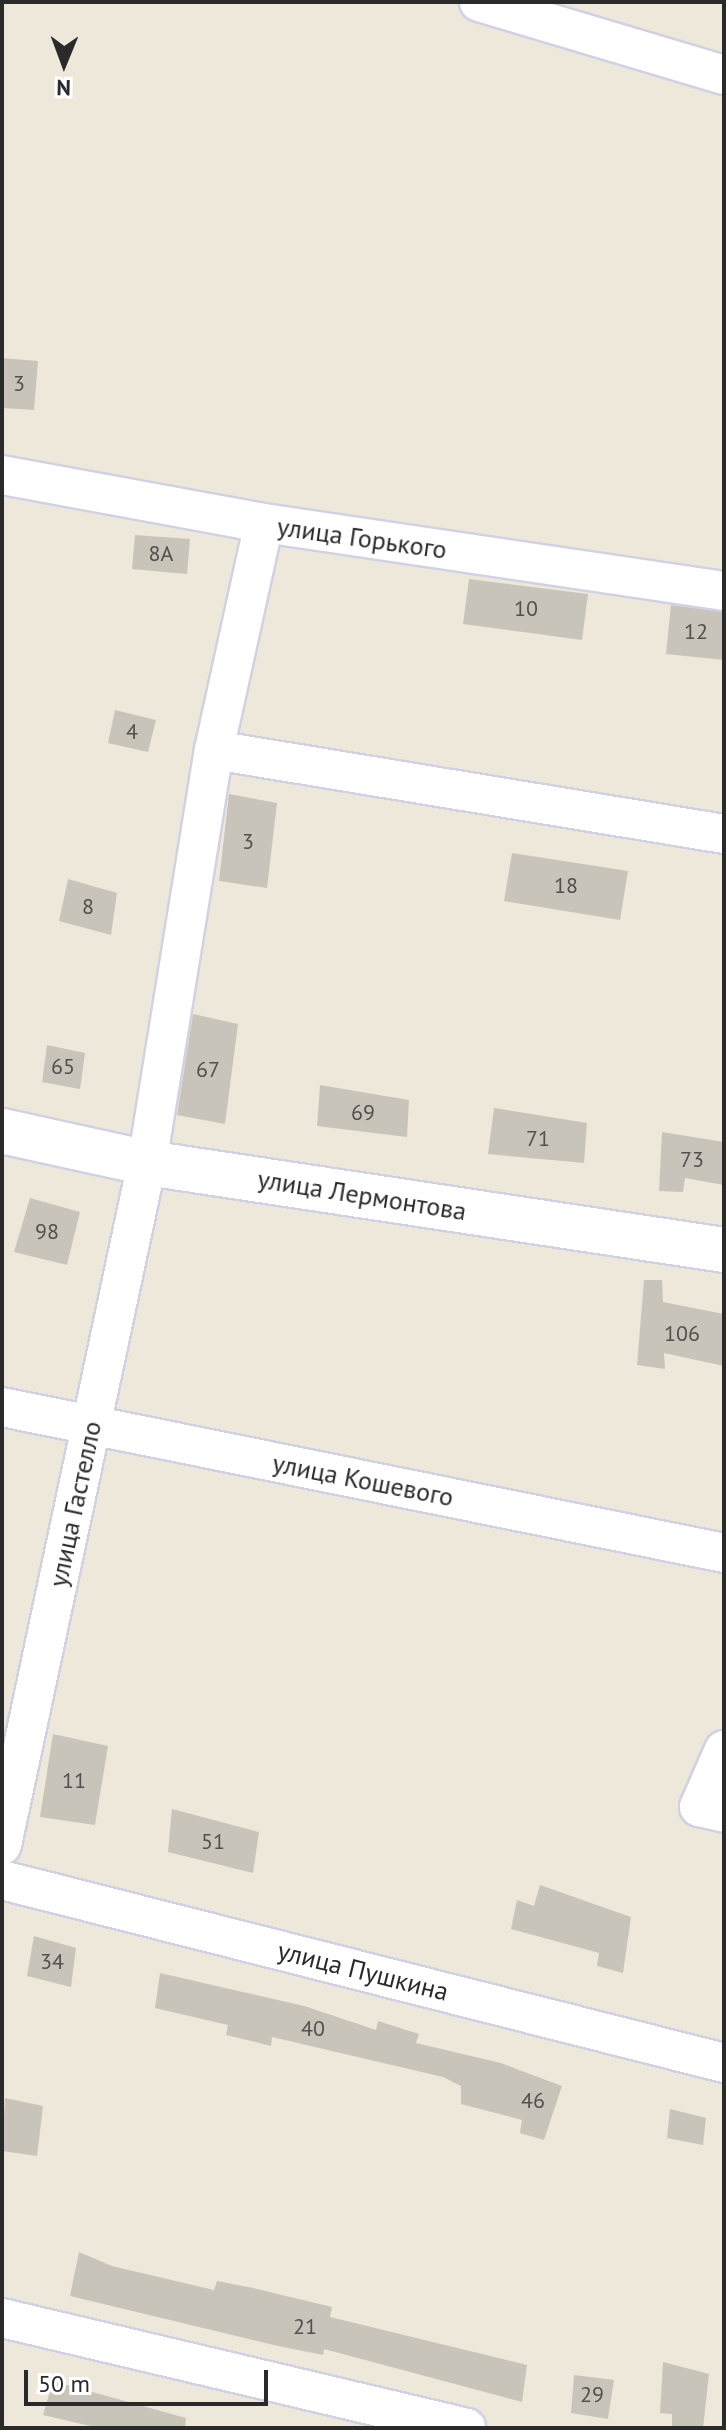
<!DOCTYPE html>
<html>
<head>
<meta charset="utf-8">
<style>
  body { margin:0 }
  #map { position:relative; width:726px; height:2430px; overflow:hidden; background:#ede8da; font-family:"PT Sans",sans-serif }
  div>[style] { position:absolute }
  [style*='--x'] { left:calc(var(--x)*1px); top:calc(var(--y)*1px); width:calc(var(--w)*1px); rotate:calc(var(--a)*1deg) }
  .building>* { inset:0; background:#c9c4ba }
  .roads { filter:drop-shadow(2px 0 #d0d1e4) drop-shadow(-2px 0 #d0d1e4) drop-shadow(0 2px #d0d1e4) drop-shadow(0 -2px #d0d1e4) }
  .minor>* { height:38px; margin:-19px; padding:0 19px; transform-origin:19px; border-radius:19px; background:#fff }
  .tertiary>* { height:44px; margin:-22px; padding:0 22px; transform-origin:22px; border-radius:22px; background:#fff }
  span { translate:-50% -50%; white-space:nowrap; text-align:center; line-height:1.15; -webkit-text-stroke:6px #fff; paint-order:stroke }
  .number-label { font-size:22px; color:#52504e }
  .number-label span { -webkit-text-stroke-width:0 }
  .street-label { font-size:26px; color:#2a2a2a }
  .frame { position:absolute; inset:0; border:4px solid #2a2a2a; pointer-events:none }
  .north { position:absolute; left:24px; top:24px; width:80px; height:80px; -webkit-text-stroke:6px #fff; paint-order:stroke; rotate:181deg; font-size:22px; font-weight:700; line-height:32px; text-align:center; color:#2a2a2a }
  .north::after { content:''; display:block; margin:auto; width:28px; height:36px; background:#2a2a2a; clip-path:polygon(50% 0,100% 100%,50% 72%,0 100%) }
  .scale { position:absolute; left:24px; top:2370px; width:244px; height:36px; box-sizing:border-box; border:4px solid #2a2a2a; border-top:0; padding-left:10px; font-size:24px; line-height:28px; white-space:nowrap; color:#2a2a2a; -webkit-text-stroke:6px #fff; paint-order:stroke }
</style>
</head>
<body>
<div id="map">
  <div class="building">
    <div style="clip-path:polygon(2px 358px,38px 361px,34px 410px,2px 408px)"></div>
    <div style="clip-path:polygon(135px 535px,190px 539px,187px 574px,132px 569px)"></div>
    <div style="clip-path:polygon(469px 579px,588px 594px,582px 640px,463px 624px)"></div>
    <div style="clip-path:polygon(671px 605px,724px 612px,724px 660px,666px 654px)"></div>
    <div style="clip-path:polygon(115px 710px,156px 720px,148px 752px,108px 743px)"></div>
    <div style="clip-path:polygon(229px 794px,277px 803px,267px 888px,219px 881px)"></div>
    <div style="clip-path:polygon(512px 853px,628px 871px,620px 920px,504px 901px)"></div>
    <div style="clip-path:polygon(68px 879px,117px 893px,111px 935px,59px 921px)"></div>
    <div style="clip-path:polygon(193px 1014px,238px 1024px,225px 1124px,177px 1115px)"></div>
    <div style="clip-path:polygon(47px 1045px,85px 1053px,80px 1089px,42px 1082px)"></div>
    <div style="clip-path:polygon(320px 1085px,409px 1100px,407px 1137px,317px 1126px)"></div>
    <div style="clip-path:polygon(494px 1108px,587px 1123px,584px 1163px,488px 1154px)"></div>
    <div style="clip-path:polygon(662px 1132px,724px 1142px,724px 1185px,685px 1178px,683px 1192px,659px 1191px)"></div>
    <div style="clip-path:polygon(30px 1198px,80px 1212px,67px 1265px,14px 1252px)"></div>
    <div style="clip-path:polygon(644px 1280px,662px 1280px,663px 1302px,724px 1314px,724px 1366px,664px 1353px,665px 1369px,637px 1365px)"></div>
    <div style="clip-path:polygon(53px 1734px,108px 1746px,95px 1825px,40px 1817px)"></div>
    <div style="clip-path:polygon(172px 1809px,259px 1832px,253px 1873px,168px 1852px)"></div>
    <div style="clip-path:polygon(540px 1885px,631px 1917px,623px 1973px,597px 1966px,599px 1953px,511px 1929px,517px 1900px,534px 1906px)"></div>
    <div style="clip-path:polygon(34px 1936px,76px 1948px,71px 1987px,27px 1976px)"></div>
    <div style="clip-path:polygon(160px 1973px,304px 2006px,376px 2030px,378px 2021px,419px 2034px,416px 2043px,501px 2063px,562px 2086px,544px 2140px,520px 2133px,522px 2120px,461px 2104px,461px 2086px,443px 2077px,272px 2037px,271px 2046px,226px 2035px,228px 2025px,155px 2008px)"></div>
    <div style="clip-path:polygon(5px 2098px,43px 2106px,37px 2156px,2px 2151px)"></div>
    <div style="clip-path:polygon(670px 2109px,706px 2118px,703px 2145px,667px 2138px)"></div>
    <div style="clip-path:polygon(79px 2252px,112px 2266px,214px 2290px,217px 2281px,253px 2288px,332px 2307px,330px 2317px,527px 2365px,522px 2402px,324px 2349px,323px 2355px,278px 2346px,70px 2296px)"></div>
    <div style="clip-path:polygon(663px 2362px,709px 2374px,703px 2428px,672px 2428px,672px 2414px,660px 2413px)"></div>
    <div style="clip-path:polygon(574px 2375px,614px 2380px,608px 2419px,571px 2413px)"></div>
    <div style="clip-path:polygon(53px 2381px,186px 2418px,185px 2428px,99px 2428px,43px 2415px)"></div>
  </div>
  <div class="roads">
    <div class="minor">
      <div style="--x:479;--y:2;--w:256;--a:16.6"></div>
      <div style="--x:2;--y:475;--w:266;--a:10.4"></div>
      <div style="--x:264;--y:523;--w:465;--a:8.4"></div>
      <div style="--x:214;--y:750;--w:517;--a:9.35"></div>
      <div style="--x:2;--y:1407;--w:737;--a:11.43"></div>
      <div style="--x:724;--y:1750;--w:62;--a:113.7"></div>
      <div style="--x:699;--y:1807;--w:26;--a:13"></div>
      <div style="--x:2;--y:1845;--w:697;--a:-78"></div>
      <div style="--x:147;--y:1163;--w:418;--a:-80.8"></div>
      <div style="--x:214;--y:750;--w:232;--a:-77.6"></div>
      <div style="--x:2;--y:1880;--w:745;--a:14.22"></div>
      <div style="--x:2;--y:2318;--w:477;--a:13.3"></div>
    </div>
    <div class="tertiary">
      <div style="--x:2;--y:1131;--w:148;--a:12.4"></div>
      <div style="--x:147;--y:1163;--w:584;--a:8.57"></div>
    </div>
  </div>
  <div class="number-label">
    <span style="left:19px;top:384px">3</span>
    <span style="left:161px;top:554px">8А</span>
    <span style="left:526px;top:609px">10</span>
    <span style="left:696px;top:632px">12</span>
    <span style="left:132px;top:732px">4</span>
    <span style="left:248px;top:842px">3</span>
    <span style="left:566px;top:886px">18</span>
    <span style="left:88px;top:907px">8</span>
    <span style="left:63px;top:1067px">65</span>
    <span style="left:208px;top:1070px">67</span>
    <span style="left:363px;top:1113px">69</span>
    <span style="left:538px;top:1139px">71</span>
    <span style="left:692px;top:1160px">73</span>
    <span style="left:47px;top:1232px">98</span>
    <span style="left:682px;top:1334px">106</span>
    <span style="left:74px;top:1781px">11</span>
    <span style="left:213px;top:1842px">51</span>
    <span style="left:52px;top:1962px">34</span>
    <span style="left:313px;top:2029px">40</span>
    <span style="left:533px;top:2101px">46</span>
    <span style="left:305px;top:2327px">21</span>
    <span style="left:592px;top:2395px">29</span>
  </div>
  <div class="street-label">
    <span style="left:362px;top:538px;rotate:8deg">улица Горького</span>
    <span style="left:362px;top:1195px;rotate:9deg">улица Лермонтова</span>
    <span style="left:363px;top:1480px;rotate:11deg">улица Кошевого</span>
    <span style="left:75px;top:1504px;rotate:-78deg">улица Гастелло</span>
    <span style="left:363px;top:1971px;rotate:14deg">улица Пушкина</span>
  </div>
  <div class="frame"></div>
  <div class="north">N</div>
  <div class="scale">50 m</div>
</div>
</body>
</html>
